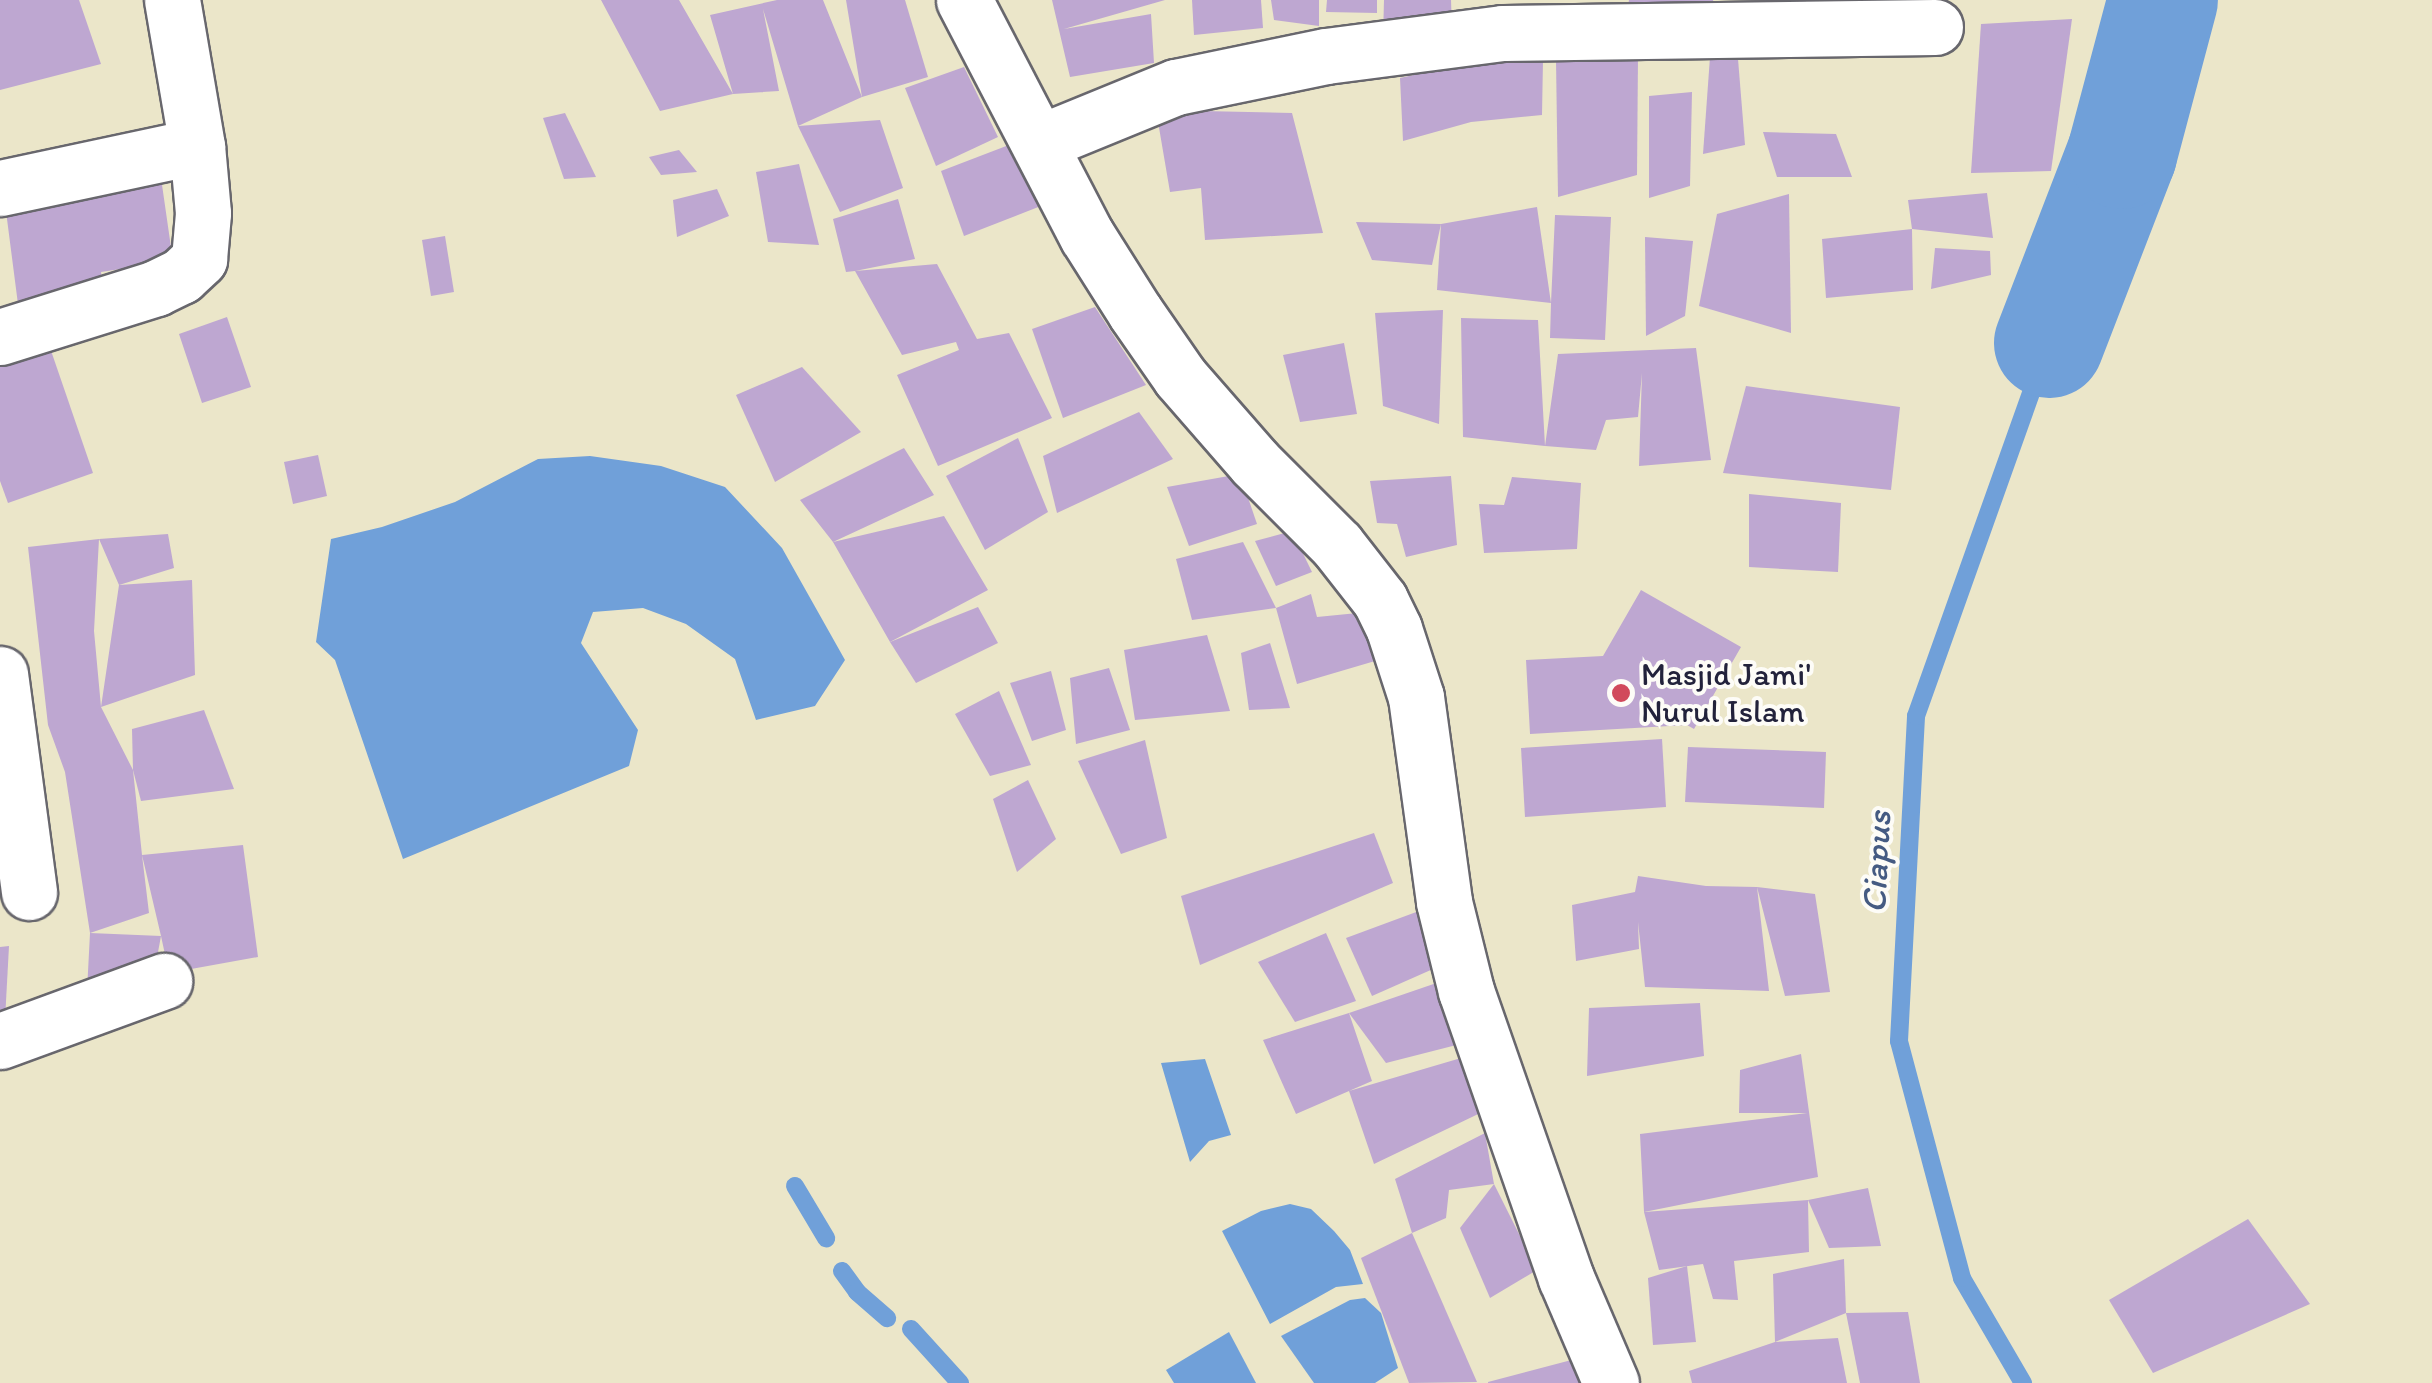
<!DOCTYPE html>
<html>
<head>
<meta charset="utf-8">
<style>
  body { margin:0 }
  #map { position:relative; width:2432px; height:1383px; overflow:hidden; background:#ebe6c9; font-family:Itim,sans-serif }
  div>[style] { position:absolute }
  [style*='--x'] { left:calc(var(--x)*1px); top:calc(var(--y)*1px); width:calc(var(--w)*1px); rotate:calc(var(--a)*1deg) }
  .water>* { inset:0; background:#70a0d9 }
  .stream>* { height:18px; margin:-9px; padding:0 9px; transform-origin:9px; border-radius:9px; background:#70a0d9 }
  .river>* { height:110px; margin:-55px; padding:0 55px; transform-origin:55px; border-radius:55px; background:#70a0d9 }
  .building>* { inset:0; background:#bea7d1 }
  .roads { filter:drop-shadow(2px 0 #68676d) drop-shadow(-2px 0 #68676d) drop-shadow(0 2px #68676d) drop-shadow(0 -2px #68676d) }
  .street>* { height:55px; margin:-27.5px; padding:0 27.5px; transform-origin:27.5px; border-radius:27.5px; background:#fff }
  .secondary>* { height:55px; margin:-27.5px; padding:0 27.5px; transform-origin:27.5px; border-radius:27.5px; background:#fff }
  .dots>* { width:28px; height:28px; translate:-50% -50%; box-sizing:border-box; border:5px solid #fdfcf7; border-radius:50% }
  span { translate:-50% -50%; white-space:nowrap; text-align:center; line-height:1.15; -webkit-text-stroke:8px #fdfcf7; paint-order:stroke }
  .poi-label { font-size:32px; color:#22223b }
  .left { translate:0 -50%; text-align:left }
  .water-label { font-size:35px; color:#455b82; font-style:italic }
</style>
</head>
<body>
<div id="map">
  <div class="water">
    <div style="clip-path:polygon(590px 456px,661px 466px,725px 487px,782px 548px,845px 660px,815px 706px,756px 720px,735px 659px,686px 624px,643px 608px,593px 612px,581px 643px,638px 730px,629px 766px,403px 859px,335px 660px,316px 642px,331px 539px,382px 527px,455px 502px,538px 459px)"></div>
    <div style="clip-path:polygon(1205px 1059px,1231px 1135px,1209px 1141px,1190px 1162px,1161px 1063px)"></div>
    <div style="clip-path:polygon(1290px 1204px,1311px 1209px,1334px 1231px,1350px 1250px,1363px 1284px,1336px 1287px,1270px 1324px,1222px 1231px,1261px 1211px)"></div>
    <div style="clip-path:polygon(1365px 1298px,1381px 1313px,1398px 1368px,1375px 1383px,1314px 1383px,1281px 1336px,1350px 1300px)"></div>
    <div style="clip-path:polygon(1229px 1332px,1256px 1383px,1174px 1383px,1166px 1370px)"></div>
  </div>
  <div class="stream">
    <div style="--x:795;--y:1186;--w:61;--a:59.2"></div>
    <div style="--x:842;--y:1271;--w:26;--a:54"></div>
    <div style="--x:857;--y:1292;--w:40;--a:41"></div>
    <div style="--x:911;--y:1329;--w:73;--a:47.8"></div>
    <div style="--x:2023;--y:1383;--w:121;--a:-120.2"></div>
    <div style="--x:1962;--y:1278;--w:245;--a:-104.9"></div>
    <div style="--x:1899;--y:1041;--w:325;--a:-87"></div>
    <div style="--x:1916;--y:716;--w:396;--a:-70.4"></div>
  </div>
  <div class="river">
    <div style="--x:2049;--y:343;--w:203;--a:-68.9"></div>
    <div style="--x:2122;--y:154;--w:159;--a:-75.1"></div>
  </div>
  <div class="building">
    <div style="clip-path:polygon(0 0,79px 0,101px 64px,0 90px)"></div>
    <div style="clip-path:polygon(601px 0,679px 0,733px 94px,710px 15px,777px 0,823px 0,862px 97px,798px 126px,763px 9px,779px 91px,733px 94px,660px 111px)"></div>
    <div style="clip-path:polygon(846px 0,905px 0,928px 77px,862px 97px)"></div>
    <div style="clip-path:polygon(1052px 0,1165px 0,1064px 29px,1151px 14px,1154px 63px,1070px 77px)"></div>
    <div style="clip-path:polygon(1192px 0,1261px 0,1263px 28px,1194px 35px)"></div>
    <div style="clip-path:polygon(1271px 0,1319px 0,1319px 26px,1274px 20px)"></div>
    <div style="clip-path:polygon(1327px 0,1377px 0,1377px 13px,1326px 12px)"></div>
    <div style="clip-path:polygon(1384px 0,1451px 0,1452px 29px,1383px 38px)"></div>
    <div style="clip-path:polygon(1629px 0,1713px 0,1717px 17px,1626px 18px)"></div>
    <div style="clip-path:polygon(2072px 19px,2051px 171px,1971px 173px,1981px 24px)"></div>
    <div style="clip-path:polygon(1638px 56px,1637px 175px,1558px 197px,1556px 60px)"></div>
    <div style="clip-path:polygon(1710px 57px,1738px 59px,1745px 145px,1703px 154px)"></div>
    <div style="clip-path:polygon(1543px 60px,1542px 115px,1471px 122px,1403px 141px,1400px 78px,1472px 62px)"></div>
    <div style="clip-path:polygon(964px 67px,998px 137px,936px 166px,905px 88px)"></div>
    <div style="clip-path:polygon(1692px 92px,1690px 186px,1649px 198px,1649px 96px)"></div>
    <div style="clip-path:polygon(1156px 110px,1292px 113px,1323px 233px,1205px 240px,1201px 188px,1170px 192px)"></div>
    <div style="clip-path:polygon(565px 113px,596px 177px,564px 179px,543px 118px)"></div>
    <div style="clip-path:polygon(880px 120px,903px 188px,840px 212px,798px 126px)"></div>
    <div style="clip-path:polygon(1763px 132px,1836px 134px,1852px 177px,1777px 177px)"></div>
    <div style="clip-path:polygon(1022px 140px,1046px 204px,964px 236px,941px 171px)"></div>
    <div style="clip-path:polygon(679px 150px,697px 172px,661px 175px,649px 157px)"></div>
    <div style="clip-path:polygon(159px 164px,173px 261px,101px 272px,105px 302px,19px 312px,3px 188px)"></div>
    <div style="clip-path:polygon(799px 164px,819px 245px,768px 242px,756px 172px)"></div>
    <div style="clip-path:polygon(717px 189px,729px 216px,677px 237px,673px 200px)"></div>
    <div style="clip-path:polygon(1987px 193px,1993px 238px,1912px 229px,1913px 290px,1826px 298px,1822px 239px,1912px 229px,1908px 200px)"></div>
    <div style="clip-path:polygon(1789px 194px,1791px 333px,1699px 306px,1717px 214px)"></div>
    <div style="clip-path:polygon(898px 199px,915px 259px,855px 271px,937px 264px,977px 339px,1009px 333px,1052px 418px,938px 466px,897px 375px,959px 350px,956px 342px,902px 355px,855px 271px,846px 272px,833px 219px)"></div>
    <div style="clip-path:polygon(1537px 207px,1551px 303px,1555px 215px,1611px 217px,1605px 340px,1550px 338px,1551px 303px,1437px 290px,1441px 224px,1432px 265px,1372px 260px,1356px 222px,1441px 224px)"></div>
    <div style="clip-path:polygon(445px 236px,454px 292px,431px 296px,422px 240px)"></div>
    <div style="clip-path:polygon(1645px 237px,1693px 241px,1685px 316px,1646px 336px)"></div>
    <div style="clip-path:polygon(1935px 248px,1990px 251px,1991px 275px,1931px 289px)"></div>
    <div style="clip-path:polygon(1095px 307px,1146px 385px,1063px 418px,1032px 329px)"></div>
    <div style="clip-path:polygon(1443px 310px,1439px 424px,1383px 406px,1375px 313px)"></div>
    <div style="clip-path:polygon(227px 317px,251px 387px,202px 403px,179px 334px)"></div>
    <div style="clip-path:polygon(1461px 318px,1538px 320px,1545px 446px,1558px 354px,1696px 348px,1711px 460px,1639px 466px,1642px 373px,1638px 417px,1606px 420px,1596px 450px,1545px 446px,1463px 437px)"></div>
    <div style="clip-path:polygon(47px 339px,93px 473px,8px 503px,0 481px,0 355px)"></div>
    <div style="clip-path:polygon(1344px 343px,1357px 414px,1300px 422px,1283px 355px)"></div>
    <div style="clip-path:polygon(802px 367px,861px 432px,775px 482px,736px 395px)"></div>
    <div style="clip-path:polygon(1746px 386px,1900px 407px,1891px 490px,1723px 473px)"></div>
    <div style="clip-path:polygon(1139px 412px,1173px 459px,1057px 513px,1043px 456px)"></div>
    <div style="clip-path:polygon(1018px 438px,1048px 512px,985px 550px,946px 476px)"></div>
    <div style="clip-path:polygon(904px 448px,934px 495px,833px 542px,944px 516px,988px 590px,890px 642px,833px 542px,800px 500px)"></div>
    <div style="clip-path:polygon(318px 455px,327px 496px,293px 504px,284px 462px)"></div>
    <div style="clip-path:polygon(1240px 474px,1257px 524px,1189px 546px,1167px 487px)"></div>
    <div style="clip-path:polygon(1451px 476px,1457px 545px,1406px 557px,1397px 524px,1377px 523px,1370px 481px)"></div>
    <div style="clip-path:polygon(1512px 477px,1581px 483px,1577px 549px,1484px 553px,1479px 504px,1504px 505px)"></div>
    <div style="clip-path:polygon(1749px 494px,1841px 503px,1838px 572px,1749px 567px)"></div>
    <div style="clip-path:polygon(1292px 531px,1312px 572px,1276px 586px,1255px 541px)"></div>
    <div style="clip-path:polygon(168px 534px,174px 568px,119px 585px,192px 580px,195px 675px,101px 707px,119px 585px,99px 539px)"></div>
    <div style="clip-path:polygon(evenodd,99px 539px,94px 631px,101px 707px,133px 770px,142px 855px,243px 845px,258px 957px,169px 973px,161px 936px,153px 979px,87px 991px,90px 933px,65px 772px,48px 725px,28px 547px,99px 539px,142px 855px,161px 936px,90px 933px,149px 913px,142px 855px)"></div>
    <div style="clip-path:polygon(1243px 542px,1276px 608px,1192px 620px,1176px 559px)"></div>
    <div style="clip-path:polygon(1641px 590px,1741px 647px,1694px 729px,1687px 725px,1530px 734px,1526px 660px,1603px 656px)"></div>
    <div style="clip-path:polygon(1311px 594px,1317px 617px,1378px 611px,1392px 656px,1297px 684px,1276px 608px)"></div>
    <div style="clip-path:polygon(978px 607px,998px 643px,916px 683px,890px 642px)"></div>
    <div style="clip-path:polygon(1207px 635px,1230px 711px,1135px 720px,1124px 650px)"></div>
    <div style="clip-path:polygon(1270px 643px,1290px 708px,1249px 710px,1241px 653px)"></div>
    <div style="clip-path:polygon(1109px 668px,1130px 730px,1076px 744px,1070px 678px)"></div>
    <div style="clip-path:polygon(1051px 671px,1066px 730px,1032px 741px,1010px 683px)"></div>
    <div style="clip-path:polygon(999px 691px,1031px 765px,990px 776px,955px 714px)"></div>
    <div style="clip-path:polygon(204px 710px,234px 789px,141px 801px,133px 770px,132px 729px)"></div>
    <div style="clip-path:polygon(1662px 739px,1666px 807px,1525px 817px,1521px 748px)"></div>
    <div style="clip-path:polygon(1145px 740px,1167px 838px,1121px 854px,1078px 761px)"></div>
    <div style="clip-path:polygon(1688px 747px,1826px 752px,1824px 808px,1685px 802px)"></div>
    <div style="clip-path:polygon(1028px 780px,1056px 839px,1017px 872px,993px 799px)"></div>
    <div style="clip-path:polygon(1374px 833px,1393px 883px,1200px 965px,1181px 896px)"></div>
    <div style="clip-path:polygon(1638px 876px,1706px 886px,1757px 887px,1815px 894px,1830px 992px,1785px 996px,1757px 887px,1769px 991px,1645px 987px,1638px 922px,1639px 949px,1576px 961px,1572px 905px,1635px 892px)"></div>
    <div style="clip-path:polygon(1419px 911px,1433px 969px,1372px 996px,1346px 938px)"></div>
    <div style="clip-path:polygon(1326px 933px,1356px 1001px,1295px 1022px,1258px 962px)"></div>
    <div style="clip-path:polygon(9px 946px,5px 1020px,0 1022px,0 947px)"></div>
    <div style="clip-path:polygon(1454px 977px,1476px 1040px,1386px 1063px,1349px 1013px)"></div>
    <div style="clip-path:polygon(1700px 1003px,1704px 1056px,1587px 1076px,1589px 1008px)"></div>
    <div style="clip-path:polygon(1349px 1013px,1372px 1081px,1349px 1091px,1478px 1053px,1497px 1105px,1374px 1164px,1349px 1091px,1296px 1114px,1263px 1040px)"></div>
    <div style="clip-path:polygon(1801px 1054px,1818px 1177px,1644px 1212px,1640px 1134px,1807px 1113px,1739px 1113px,1740px 1070px)"></div>
    <div style="clip-path:polygon(1485px 1133px,1494px 1184px,1449px 1190px,1446px 1218px,1412px 1233px,1395px 1179px)"></div>
    <div style="clip-path:polygon(1494px 1184px,1537px 1270px,1490px 1298px,1460px 1228px)"></div>
    <div style="clip-path:polygon(1868px 1188px,1881px 1246px,1829px 1248px,1808px 1200px,1809px 1252px,1734px 1261px,1738px 1300px,1713px 1299px,1703px 1264px,1659px 1270px,1644px 1212px,1808px 1200px)"></div>
    <div style="clip-path:polygon(2248px 1219px,2310px 1304px,2153px 1373px,2109px 1300px)"></div>
    <div style="clip-path:polygon(1412px 1233px,1477px 1382px,1409px 1383px,1361px 1258px)"></div>
    <div style="clip-path:polygon(1844px 1259px,1846px 1313px,1775px 1342px,1773px 1274px)"></div>
    <div style="clip-path:polygon(1687px 1266px,1696px 1342px,1653px 1345px,1648px 1278px)"></div>
    <div style="clip-path:polygon(1908px 1312px,1920px 1383px,1860px 1383px,1846px 1313px)"></div>
    <div style="clip-path:polygon(1838px 1338px,1847px 1383px,1692px 1383px,1689px 1371px,1775px 1342px)"></div>
    <div style="clip-path:polygon(1579px 1358px,1592px 1383px,1488px 1383px,1488px 1382px)"></div>
  </div>
  <div class="roads">
    <div class="street">
      <div style="--x:1041;--y:142;--w:146;--a:-22.2"></div>
      <div style="--x:1176;--y:87;--w:153;--a:-11.7"></div>
      <div style="--x:1326;--y:56;--w:178;--a:-7.4"></div>
      <div style="--x:1503;--y:33;--w:432;--a:-0.8"></div>
      <div style="--x:0;--y:188;--w:201;--a:-12"></div>
      <div style="--x:0;--y:337;--w:164;--a:-17.4"></div>
      <div style="--x:156;--y:288;--w:28;--a:-26"></div>
      <div style="--x:181;--y:276;--w:25;--a:-43"></div>
      <div style="--x:199;--y:259;--w:46;--a:-85"></div>
      <div style="--x:203;--y:213;--w:67;--a:-95.1"></div>
      <div style="--x:197;--y:146;--w:148;--a:-99.7"></div>
      <div style="--x:0;--y:674;--w:220;--a:82.4"></div>
      <div style="--x:0;--y:1041;--w:175;--a:-20.1"></div>
    </div>
    <div class="secondary">
      <div style="--x:964;--y:0;--w:266;--a:62.5"></div>
      <div style="--x:1087;--y:236;--w:90;--a:57.7"></div>
      <div style="--x:1135;--y:312;--w:79;--a:55.3"></div>
      <div style="--x:1180;--y:377;--w:114;--a:48.9"></div>
      <div style="--x:1255;--y:463;--w:116;--a:45"></div>
      <div style="--x:1337;--y:545;--w:70;--a:52"></div>
      <div style="--x:1380;--y:600;--w:32;--a:64"></div>
      <div style="--x:1394;--y:629;--w:71;--a:72.1"></div>
      <div style="--x:1416;--y:697;--w:207;--a:82.2"></div>
      <div style="--x:1444;--y:902;--w:92;--a:76.1"></div>
      <div style="--x:1466;--y:991;--w:304;--a:70.8"></div>
      <div style="--x:1566;--y:1278;--w:114;--a:66.8"></div>
    </div>
  </div>
  <div class="dots">
    <div style="left:1621px;top:693px;background:#d1495b"></div>
  </div>
  <div class="poi-label">
    <span class="left" style="left:1641px;top:693px">Masjid Jami'<br>Nurul Islam</span>
  </div>
  <div class="water-label">
    <span style="left:1876px;top:862px;rotate:-87deg">Ciapus</span>
  </div>
</div>
</body>
</html>
